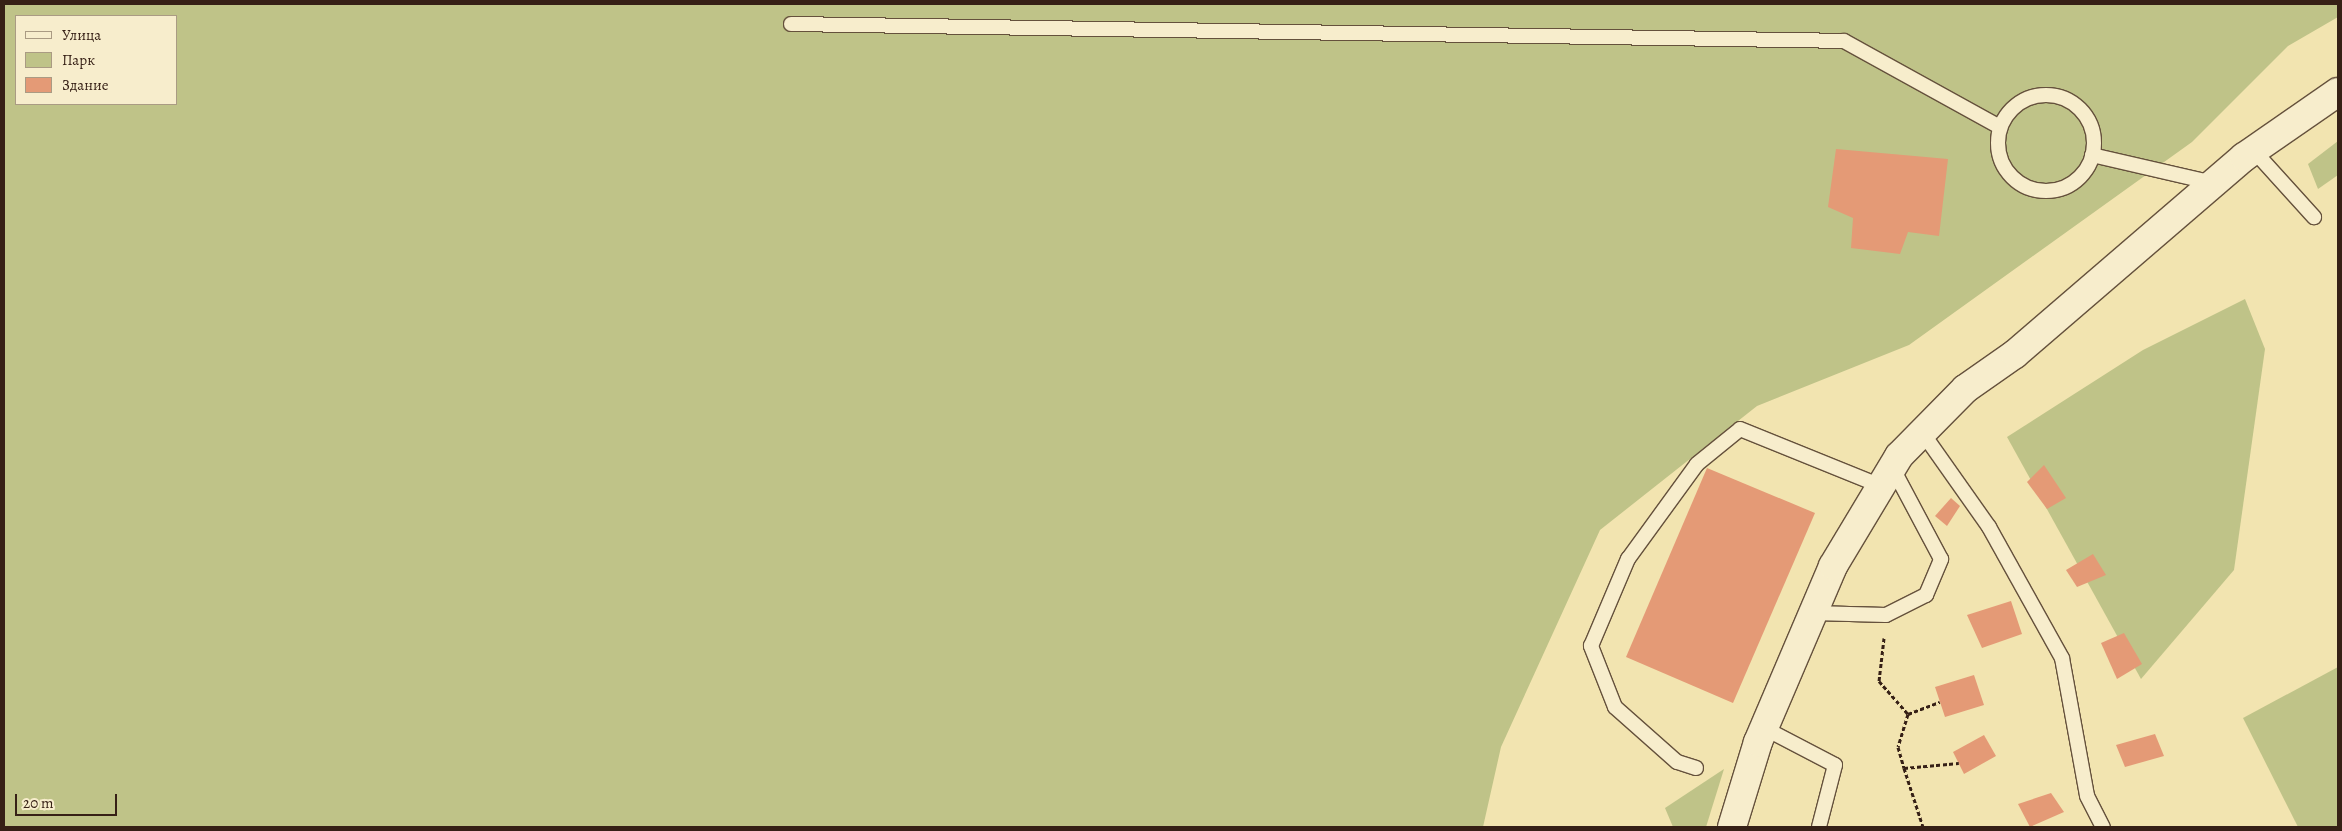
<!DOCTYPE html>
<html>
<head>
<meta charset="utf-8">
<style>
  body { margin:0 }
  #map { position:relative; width:2342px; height:831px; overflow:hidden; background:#f2e4b0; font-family:Alegreya,serif }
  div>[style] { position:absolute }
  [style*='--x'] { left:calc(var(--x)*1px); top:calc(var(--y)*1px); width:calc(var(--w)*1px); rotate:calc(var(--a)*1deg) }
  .green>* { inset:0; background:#bfc388 }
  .building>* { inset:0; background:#e49a76 }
  .path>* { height:3px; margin-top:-1.5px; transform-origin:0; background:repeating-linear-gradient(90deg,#362016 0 4px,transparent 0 6.5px) }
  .roads { filter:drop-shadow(1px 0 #65513c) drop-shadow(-1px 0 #65513c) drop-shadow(0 1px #65513c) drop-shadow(0 -1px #65513c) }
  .service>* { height:14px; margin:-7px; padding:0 7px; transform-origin:7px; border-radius:7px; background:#f7edcc }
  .service>.ring { margin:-7px; padding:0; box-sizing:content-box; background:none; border:14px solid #f7edcc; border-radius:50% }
  .tertiary>* { height:28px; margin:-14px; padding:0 14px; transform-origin:14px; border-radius:14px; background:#f7edcc }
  span { translate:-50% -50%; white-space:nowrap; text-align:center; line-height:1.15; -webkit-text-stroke:4.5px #f7edcc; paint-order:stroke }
  .frame { position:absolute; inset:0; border:5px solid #362016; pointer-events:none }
  .legend { position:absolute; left:15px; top:15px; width:162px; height:90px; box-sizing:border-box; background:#f7edcc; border:1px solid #aa9b83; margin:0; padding:6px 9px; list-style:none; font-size:15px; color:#362016 }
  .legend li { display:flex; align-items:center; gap:10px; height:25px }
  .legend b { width:25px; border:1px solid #aa9b83 }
  .scale { position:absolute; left:15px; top:794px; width:102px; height:22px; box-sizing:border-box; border:2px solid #362016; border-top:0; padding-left:6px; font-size:15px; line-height:18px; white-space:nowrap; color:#362016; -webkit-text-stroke:4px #f7edcc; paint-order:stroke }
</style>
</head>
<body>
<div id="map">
  <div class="green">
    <div style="clip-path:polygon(evenodd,4px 4px,2338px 4px,2338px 17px,2288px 46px,2192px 142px,1909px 345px,1757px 406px,1600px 530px,1501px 747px,1483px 827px,4px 827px,4px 4px,16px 16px,176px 16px,176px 104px,16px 104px,16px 16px)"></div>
    <div style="clip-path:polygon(2338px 141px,2338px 175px,2318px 189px,2308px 164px)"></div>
    <div style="clip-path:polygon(2245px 299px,2265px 349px,2234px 570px,2141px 679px,2007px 437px,2143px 350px)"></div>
    <div style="clip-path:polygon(2338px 667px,2338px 827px,2298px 827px,2243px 718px)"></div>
    <div style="clip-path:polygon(1724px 769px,1706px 827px,1673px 827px,1665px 808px)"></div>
  </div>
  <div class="building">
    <div style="clip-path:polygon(1836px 149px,1948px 159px,1939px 236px,1908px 232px,1900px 254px,1851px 248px,1853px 218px,1828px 207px)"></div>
    <div style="clip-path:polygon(2044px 465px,2066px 498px,2047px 509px,2027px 482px)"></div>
    <div style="clip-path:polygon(1707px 468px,1815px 513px,1733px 703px,1626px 657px)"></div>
    <div style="clip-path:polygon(1951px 498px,1960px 506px,1947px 526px,1935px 516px)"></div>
    <div style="clip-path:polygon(2093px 554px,2106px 575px,2077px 587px,2066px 570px)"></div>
    <div style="clip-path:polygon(2011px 601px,2022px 634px,1982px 648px,1967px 615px)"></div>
    <div style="clip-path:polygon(2124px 633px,2142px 664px,2117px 679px,2101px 643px)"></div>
    <div style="clip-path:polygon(1974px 675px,1984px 705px,1945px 717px,1935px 687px)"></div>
    <div style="clip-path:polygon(2155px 734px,2164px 756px,2125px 767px,2116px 745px)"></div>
    <div style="clip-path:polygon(1984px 735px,1996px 756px,1964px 774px,1953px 752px)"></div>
    <div style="clip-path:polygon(2051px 793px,2064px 812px,2030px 827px,2018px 804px)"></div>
  </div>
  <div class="path">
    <div style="--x:1884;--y:638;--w:43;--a:96.6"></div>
    <div style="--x:1879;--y:681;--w:44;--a:48.7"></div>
    <div style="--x:1908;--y:714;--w:34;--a:-21"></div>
    <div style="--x:1908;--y:714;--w:34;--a:107"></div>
    <div style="--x:1898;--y:747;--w:22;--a:74"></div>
    <div style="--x:1904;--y:768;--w:55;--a:-5.2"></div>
    <div style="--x:1904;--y:768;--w:62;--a:72.1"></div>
  </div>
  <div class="roads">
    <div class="service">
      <div style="--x:791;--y:24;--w:1053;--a:0.92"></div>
      <div style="--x:1844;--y:41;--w:178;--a:28.9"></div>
      <div class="ring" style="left:1998px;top:95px;width:82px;height:82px"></div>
      <div style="--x:2255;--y:152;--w:88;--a:47.8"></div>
      <div style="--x:2092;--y:155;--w:124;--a:13"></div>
      <div style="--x:1922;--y:432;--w:116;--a:54.8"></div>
      <div style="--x:1989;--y:527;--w:150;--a:60.9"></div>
      <div style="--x:2062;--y:658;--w:140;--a:79.7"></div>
      <div style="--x:2087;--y:796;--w:35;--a:63"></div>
      <div style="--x:1813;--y:613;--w:73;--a:1.6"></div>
      <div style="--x:1886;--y:615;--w:45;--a:-26.6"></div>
      <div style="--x:1926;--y:595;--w:39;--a:-67"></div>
      <div style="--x:1941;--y:559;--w:104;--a:-118"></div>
      <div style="--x:1764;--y:728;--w:80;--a:27.5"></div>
      <div style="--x:1835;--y:765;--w:64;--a:104.5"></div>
      <div style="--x:1696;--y:768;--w:20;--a:-162"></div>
      <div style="--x:1677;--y:762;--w:83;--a:-138.4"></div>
      <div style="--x:1615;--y:707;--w:66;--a:-111.5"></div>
      <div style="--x:1591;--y:646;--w:95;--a:-67"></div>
      <div style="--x:1628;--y:559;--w:117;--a:-54"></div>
      <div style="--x:1697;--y:464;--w:55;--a:-39.1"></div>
      <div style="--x:1740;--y:429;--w:152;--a:22"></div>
    </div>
    <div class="tertiary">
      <div style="--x:1732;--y:827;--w:89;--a:-73"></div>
      <div style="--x:1758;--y:742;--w:191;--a:-66.9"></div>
      <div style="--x:1833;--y:566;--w:128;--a:-59"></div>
      <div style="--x:1899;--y:456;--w:94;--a:-45.4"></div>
      <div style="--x:1965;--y:389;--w:61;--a:-35"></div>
      <div style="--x:2015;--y:354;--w:302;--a:-40.7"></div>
      <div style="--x:2244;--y:157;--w:114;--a:-34.7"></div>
    </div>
  </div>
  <div class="frame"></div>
  <ul class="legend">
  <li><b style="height:6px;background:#f7edcc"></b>Улица</li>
  <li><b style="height:14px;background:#bfc388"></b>Парк</li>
  <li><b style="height:14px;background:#e49a76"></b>Здание</li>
  </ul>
  <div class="scale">20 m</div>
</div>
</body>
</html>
